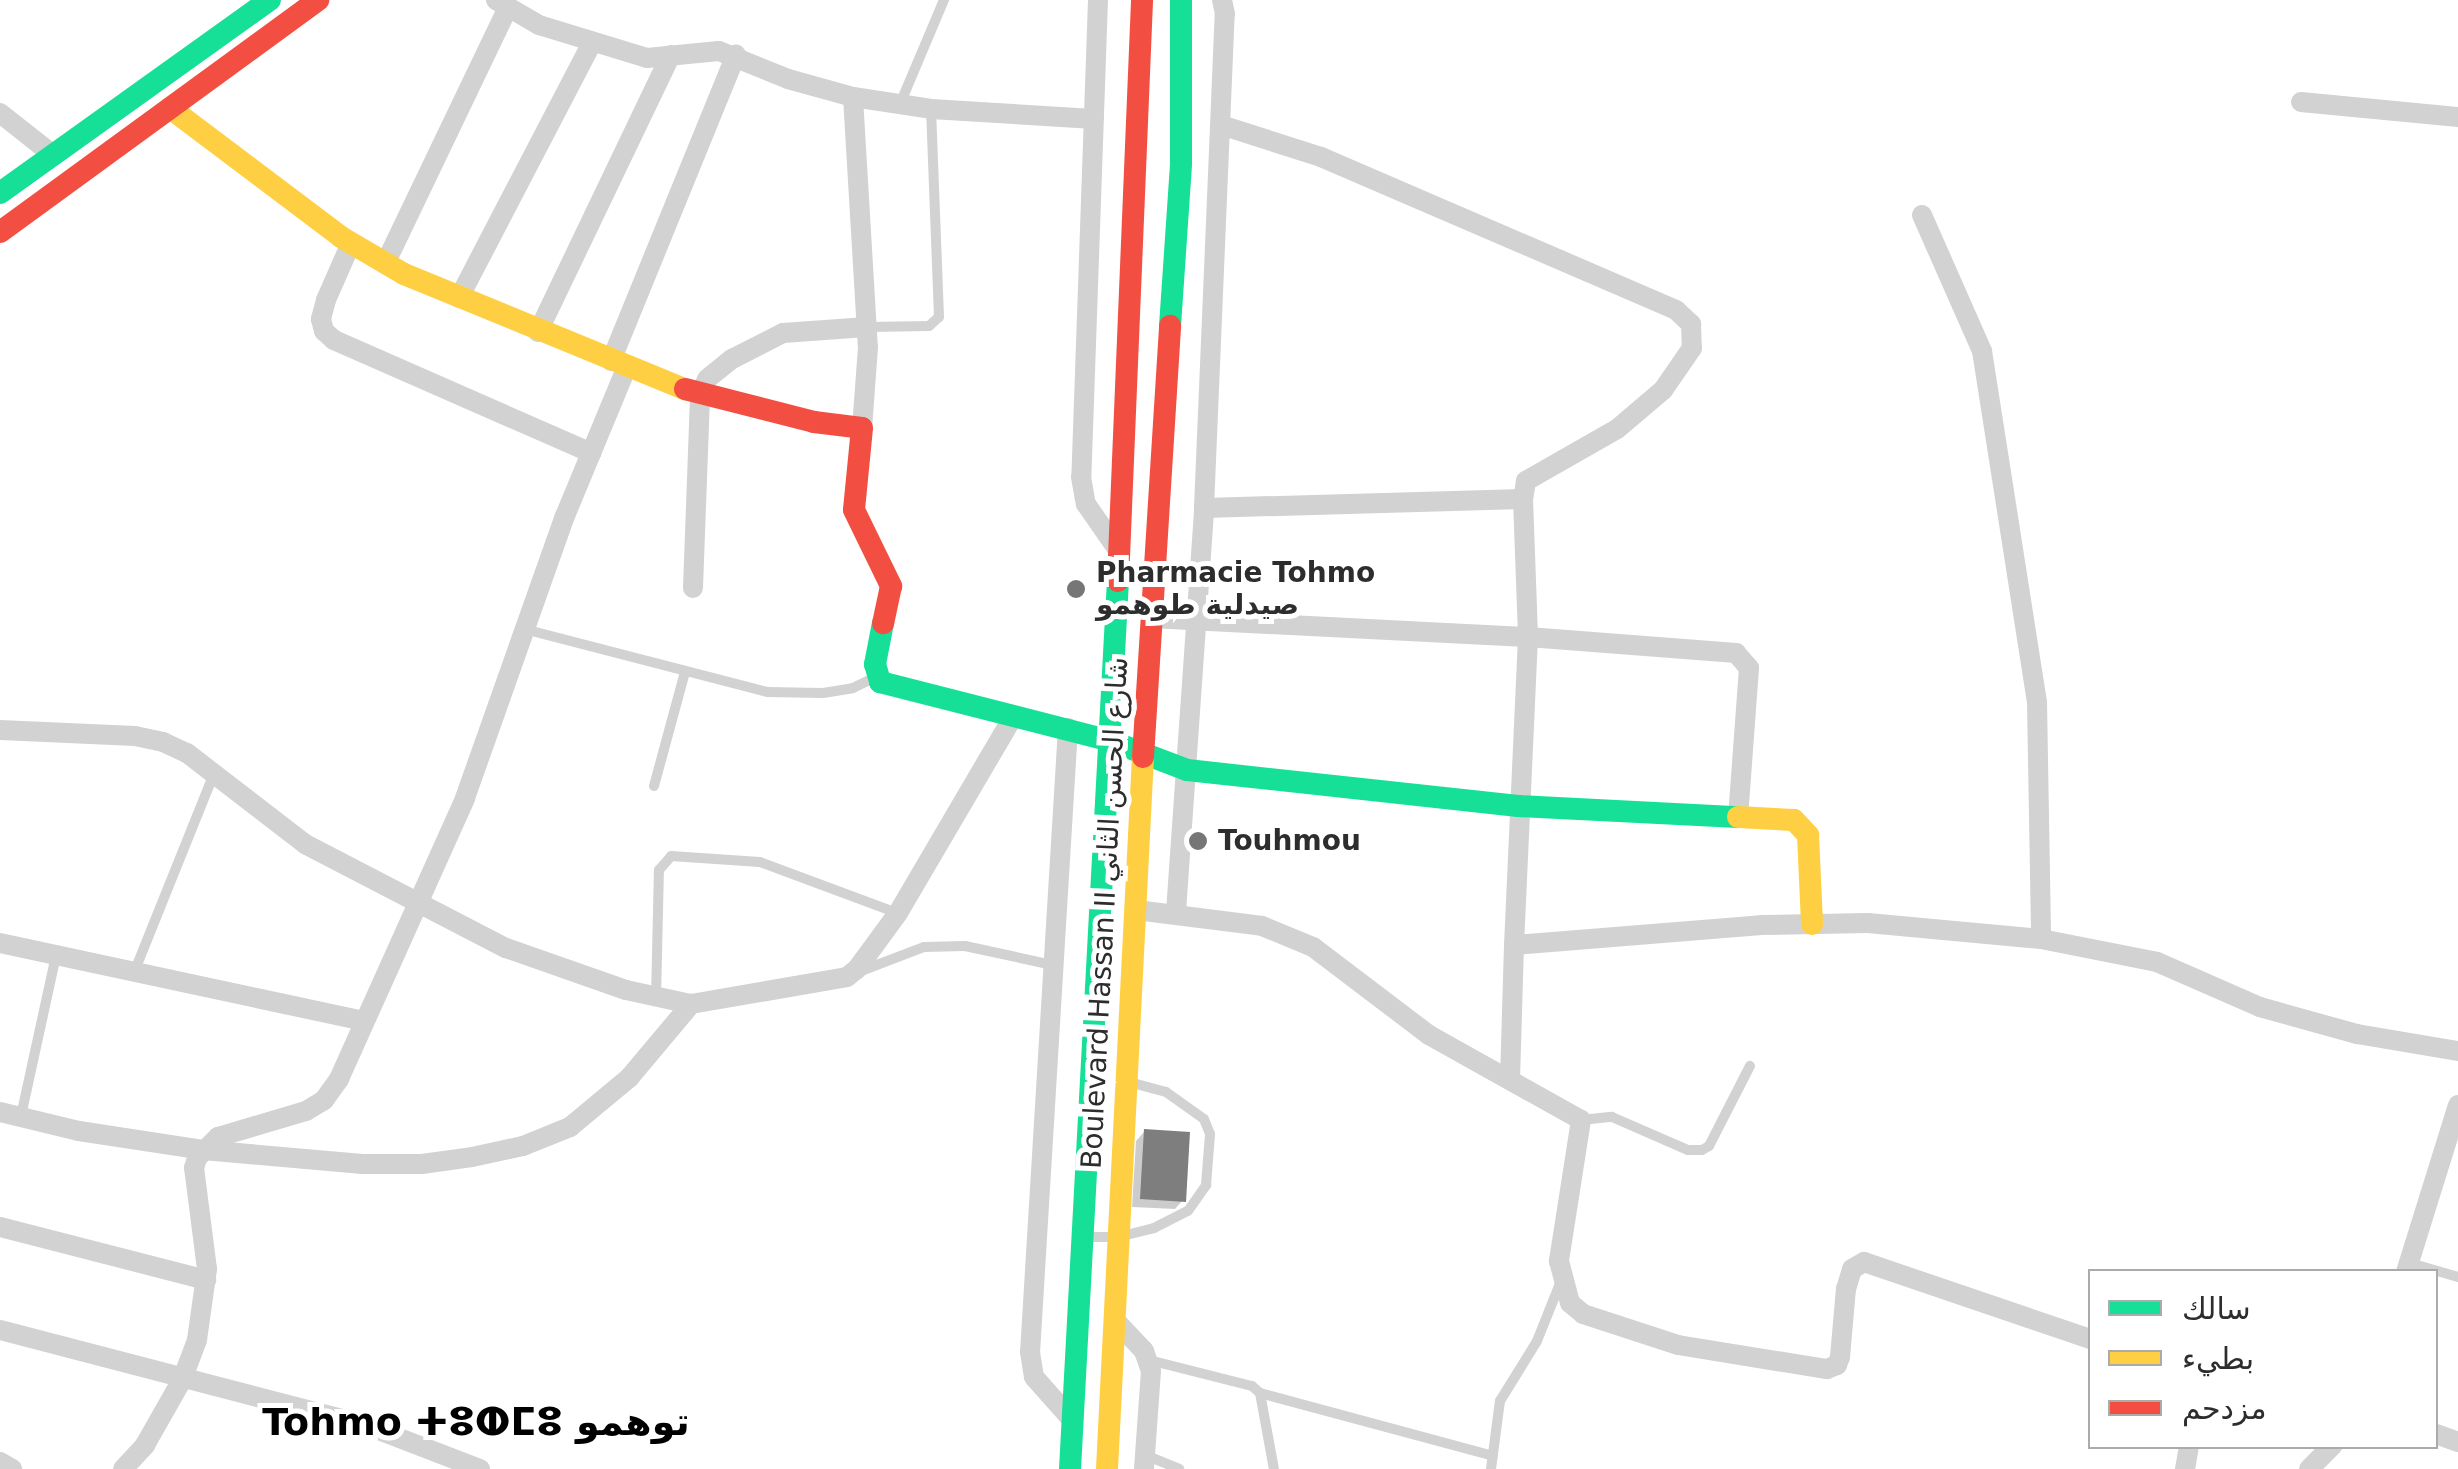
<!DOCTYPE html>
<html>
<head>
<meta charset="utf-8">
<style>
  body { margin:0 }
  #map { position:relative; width:2458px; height:1469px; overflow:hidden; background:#fff; font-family:"DejaVu Sans",Cairo,"Noto Sans Tifinagh",sans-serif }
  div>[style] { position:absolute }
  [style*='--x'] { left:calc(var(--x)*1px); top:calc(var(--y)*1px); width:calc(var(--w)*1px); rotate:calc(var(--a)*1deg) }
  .shadow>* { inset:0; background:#0003 }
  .building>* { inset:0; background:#7e7e7e }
  .lane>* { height:10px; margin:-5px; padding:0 5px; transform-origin:5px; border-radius:5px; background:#d2d2d2 }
  .street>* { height:20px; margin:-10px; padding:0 10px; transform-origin:10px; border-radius:10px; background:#d2d2d2 }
  .fast>* { height:22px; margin:-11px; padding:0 11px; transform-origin:11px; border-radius:11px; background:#16e098 }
  .slow>* { height:22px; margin:-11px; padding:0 11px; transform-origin:11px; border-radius:11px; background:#ffcf43 }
  .jam>* { height:22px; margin:-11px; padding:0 11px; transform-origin:11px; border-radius:11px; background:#f24e42 }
  .dots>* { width:28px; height:28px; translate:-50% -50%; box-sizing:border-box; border:5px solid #fff; border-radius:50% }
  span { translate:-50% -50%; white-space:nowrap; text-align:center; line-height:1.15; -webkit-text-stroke:10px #fff; paint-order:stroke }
  .poi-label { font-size:28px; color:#2d2d2d; font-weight:700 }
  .left { translate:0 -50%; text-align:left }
  .street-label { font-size:28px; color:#2d2d2d }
  .district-label { font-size:38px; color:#000; font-weight:700 }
  .legend { position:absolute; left:2088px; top:1269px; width:350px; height:180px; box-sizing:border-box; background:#fff; border:2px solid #ababab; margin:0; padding:12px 18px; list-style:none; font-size:30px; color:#2d2d2d }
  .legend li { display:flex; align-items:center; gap:20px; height:50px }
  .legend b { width:50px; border:2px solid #ababab }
</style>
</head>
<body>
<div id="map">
  <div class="shadow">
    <div style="clip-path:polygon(1144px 1132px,1183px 1200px,1175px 1209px,1132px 1207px,1136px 1141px)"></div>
  </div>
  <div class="building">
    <div style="clip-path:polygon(1144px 1129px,1190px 1132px,1186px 1202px,1140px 1199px)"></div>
  </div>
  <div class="lane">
    <div style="--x:900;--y:104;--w:113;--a:-67.1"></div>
    <div style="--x:868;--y:327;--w:61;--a:-0.9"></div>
    <div style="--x:929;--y:326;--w:13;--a:-42"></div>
    <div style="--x:939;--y:317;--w:208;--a:-92.2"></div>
    <div style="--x:524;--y:629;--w:252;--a:14.5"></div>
    <div style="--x:768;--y:692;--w:55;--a:1"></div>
    <div style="--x:823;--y:693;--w:30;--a:-9"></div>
    <div style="--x:853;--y:688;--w:25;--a:-26"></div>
    <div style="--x:654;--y:786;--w:118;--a:-74.8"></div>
    <div style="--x:135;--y:970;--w:209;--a:-68.1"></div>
    <div style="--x:861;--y:971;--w:67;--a:-20.9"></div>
    <div style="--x:924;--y:947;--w:41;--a:-1.4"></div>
    <div style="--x:965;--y:946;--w:90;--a:12.2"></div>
    <div style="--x:656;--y:999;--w:129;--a:-88.7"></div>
    <div style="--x:659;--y:870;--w:18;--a:-49"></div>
    <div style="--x:671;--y:856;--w:89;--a:3.9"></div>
    <div style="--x:760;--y:862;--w:146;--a:20.4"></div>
    <div style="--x:21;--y:1116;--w:165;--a:-77.7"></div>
    <div style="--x:1581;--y:1120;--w:31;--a:-6"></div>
    <div style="--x:1612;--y:1117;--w:83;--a:23.5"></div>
    <div style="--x:1688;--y:1150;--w:14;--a:0"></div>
    <div style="--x:1702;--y:1150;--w:8;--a:-30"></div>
    <div style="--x:1709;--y:1146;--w:90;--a:-62.9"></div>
    <div style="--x:1087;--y:1237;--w:31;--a:0"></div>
    <div style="--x:1118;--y:1237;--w:37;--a:-14"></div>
    <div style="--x:1154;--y:1228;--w:38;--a:-27"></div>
    <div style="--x:1188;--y:1211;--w:32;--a:-55"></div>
    <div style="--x:1206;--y:1185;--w:51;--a:-85.5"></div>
    <div style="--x:1210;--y:1134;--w:16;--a:-112"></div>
    <div style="--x:1204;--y:1119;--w:47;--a:-144.6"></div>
    <div style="--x:1166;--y:1092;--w:35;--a:-165"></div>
    <div style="--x:2410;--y:1263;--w:50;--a:16.3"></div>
    <div style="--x:1149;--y:1360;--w:106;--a:14.2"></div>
    <div style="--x:1252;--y:1386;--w:11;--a:41"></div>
    <div style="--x:1260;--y:1393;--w:77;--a:79.6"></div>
    <div style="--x:1260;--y:1393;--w:241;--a:15.1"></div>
    <div style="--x:1145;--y:1455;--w:37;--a:22"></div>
    <div style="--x:1491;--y:1469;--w:69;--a:-82.5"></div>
    <div style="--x:1500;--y:1401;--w:70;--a:-58.3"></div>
    <div style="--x:1537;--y:1341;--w:65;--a:-68.2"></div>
  </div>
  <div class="street">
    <div style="--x:496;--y:0;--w:50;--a:30.2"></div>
    <div style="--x:539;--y:25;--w:113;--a:17"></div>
    <div style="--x:647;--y:58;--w:72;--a:-5.6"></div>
    <div style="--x:719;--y:51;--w:74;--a:22.1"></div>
    <div style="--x:788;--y:79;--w:67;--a:15.5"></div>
    <div style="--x:853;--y:97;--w:79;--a:8.7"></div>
    <div style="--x:931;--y:109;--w:163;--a:3.5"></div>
    <div style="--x:1098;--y:0;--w:477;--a:92"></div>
    <div style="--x:1081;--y:477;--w:27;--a:80"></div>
    <div style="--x:1086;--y:504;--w:56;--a:55.2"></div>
    <div style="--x:853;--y:97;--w:250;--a:86.6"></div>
    <div style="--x:868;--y:347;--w:81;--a:94.2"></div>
    <div style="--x:2301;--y:102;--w:158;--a:5.5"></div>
    <div style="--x:0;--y:113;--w:66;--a:38.3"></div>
    <div style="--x:1221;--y:125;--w:105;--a:17.7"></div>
    <div style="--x:1321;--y:157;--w:387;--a:23.3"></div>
    <div style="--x:1676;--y:310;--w:21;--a:43"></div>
    <div style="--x:1691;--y:324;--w:24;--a:88"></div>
    <div style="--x:1692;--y:348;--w:51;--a:124.6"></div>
    <div style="--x:1663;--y:390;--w:60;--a:139.7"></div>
    <div style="--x:1617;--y:429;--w:105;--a:150.3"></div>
    <div style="--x:1526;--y:481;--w:18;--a:99"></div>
    <div style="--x:1922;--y:215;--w:149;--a:66.2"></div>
    <div style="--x:1982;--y:351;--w:355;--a:81.1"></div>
    <div style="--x:2037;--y:702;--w:237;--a:89"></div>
    <div style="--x:351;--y:243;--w:62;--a:113.7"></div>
    <div style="--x:326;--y:300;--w:20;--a:105"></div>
    <div style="--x:321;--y:319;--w:12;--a:76"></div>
    <div style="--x:324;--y:331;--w:13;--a:42"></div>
    <div style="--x:334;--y:340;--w:281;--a:23.7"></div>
    <div style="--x:385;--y:264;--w:283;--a:-64.4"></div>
    <div style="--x:459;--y:298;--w:288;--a:-62.5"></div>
    <div style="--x:538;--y:332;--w:307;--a:-64.4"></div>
    <div style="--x:611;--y:361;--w:331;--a:-67.8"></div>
    <div style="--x:1204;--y:508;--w:319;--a:-1.6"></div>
    <div style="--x:1523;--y:499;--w:138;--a:87.9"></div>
    <div style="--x:1528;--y:637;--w:308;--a:92.6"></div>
    <div style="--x:1514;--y:945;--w:248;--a:-4.6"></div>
    <div style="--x:1761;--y:925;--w:107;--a:-1.1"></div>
    <div style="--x:1868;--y:923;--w:174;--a:5.3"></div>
    <div style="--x:2041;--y:939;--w:118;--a:11.2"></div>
    <div style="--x:2157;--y:962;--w:112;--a:23.6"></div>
    <div style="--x:2260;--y:1007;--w:101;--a:15.6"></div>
    <div style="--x:2357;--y:1034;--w:102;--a:9.6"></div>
    <div style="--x:693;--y:588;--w:193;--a:-87.9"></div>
    <div style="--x:700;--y:395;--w:17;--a:-66"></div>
    <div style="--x:707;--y:379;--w:32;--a:-39"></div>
    <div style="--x:732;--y:359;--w:57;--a:-27"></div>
    <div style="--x:783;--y:333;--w:84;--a:-4.1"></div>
    <div style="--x:1151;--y:618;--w:377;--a:2.9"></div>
    <div style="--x:1528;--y:637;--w:209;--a:4.4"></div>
    <div style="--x:1736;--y:653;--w:20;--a:49"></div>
    <div style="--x:1749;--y:668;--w:149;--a:94.2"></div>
    <div style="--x:1068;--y:728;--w:625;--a:93.48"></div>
    <div style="--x:1030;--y:1352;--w:25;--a:81"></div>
    <div style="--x:1034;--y:1377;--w:59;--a:48.4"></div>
    <div style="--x:0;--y:730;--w:135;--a:2.5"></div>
    <div style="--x:135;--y:736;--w:29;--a:12"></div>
    <div style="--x:163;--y:742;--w:26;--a:25"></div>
    <div style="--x:187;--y:753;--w:149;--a:37.6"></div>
    <div style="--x:305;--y:844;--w:226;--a:27.4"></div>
    <div style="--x:506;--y:948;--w:127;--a:19.3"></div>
    <div style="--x:626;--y:990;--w:66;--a:12.2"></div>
    <div style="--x:691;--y:1004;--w:158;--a:-9.8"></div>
    <div style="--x:847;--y:977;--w:13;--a:-39"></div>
    <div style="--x:857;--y:969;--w:69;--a:-53.8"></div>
    <div style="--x:898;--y:913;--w:227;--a:-59.6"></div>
    <div style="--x:1136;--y:910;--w:127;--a:7.2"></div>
    <div style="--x:1262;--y:926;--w:55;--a:22.4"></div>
    <div style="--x:1313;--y:947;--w:146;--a:37.2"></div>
    <div style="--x:1429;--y:1035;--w:174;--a:29.2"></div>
    <div style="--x:1581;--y:1120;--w:143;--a:98.9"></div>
    <div style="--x:1559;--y:1261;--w:43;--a:75.3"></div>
    <div style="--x:1570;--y:1303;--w:17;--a:40"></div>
    <div style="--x:1583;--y:1314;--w:100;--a:18.1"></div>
    <div style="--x:1678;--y:1345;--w:151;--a:9.2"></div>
    <div style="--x:1827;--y:1369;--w:11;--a:-22"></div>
    <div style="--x:1837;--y:1365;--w:9;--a:-69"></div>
    <div style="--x:1840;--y:1357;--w:68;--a:-85"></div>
    <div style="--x:1846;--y:1289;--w:21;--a:-73"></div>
    <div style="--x:1852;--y:1269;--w:14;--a:-30"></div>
    <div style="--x:1864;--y:1262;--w:239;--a:18.8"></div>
    <div style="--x:1176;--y:912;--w:405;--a:-86"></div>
    <div style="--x:1204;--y:508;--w:494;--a:-87.6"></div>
    <div style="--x:1225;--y:14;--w:14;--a:-102"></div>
    <div style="--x:0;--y:943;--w:371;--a:12.1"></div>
    <div style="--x:1510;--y:1080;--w:135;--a:-88.3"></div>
    <div style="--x:0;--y:1112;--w:81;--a:13.5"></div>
    <div style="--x:79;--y:1131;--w:125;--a:8.7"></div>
    <div style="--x:203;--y:1150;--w:160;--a:5"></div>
    <div style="--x:362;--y:1164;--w:60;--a:0"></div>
    <div style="--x:422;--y:1164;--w:50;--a:-8"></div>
    <div style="--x:472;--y:1157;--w:52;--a:-12.2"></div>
    <div style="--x:523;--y:1146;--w:51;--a:-22"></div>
    <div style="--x:570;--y:1127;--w:77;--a:-39.7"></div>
    <div style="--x:629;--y:1078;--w:97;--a:-50"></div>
    <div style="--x:0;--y:1227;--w:213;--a:14.4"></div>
    <div style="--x:2406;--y:1272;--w:175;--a:-72.7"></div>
    <div style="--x:1114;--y:1319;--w:44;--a:46.8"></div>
    <div style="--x:1144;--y:1351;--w:21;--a:71"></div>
    <div style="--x:1151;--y:1371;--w:98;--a:94.1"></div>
    <div style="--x:0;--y:1330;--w:380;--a:14.6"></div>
    <div style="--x:368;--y:1426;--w:120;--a:21"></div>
    <div style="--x:2436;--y:1434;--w:23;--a:20"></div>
    <div style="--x:0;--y:1462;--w:14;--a:30"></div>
    <div style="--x:123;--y:1469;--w:33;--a:-47"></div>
    <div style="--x:145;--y:1445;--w:75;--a:-60.4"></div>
    <div style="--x:182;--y:1380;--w:43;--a:-69.4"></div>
    <div style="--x:197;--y:1340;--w:72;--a:-82"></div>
    <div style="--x:207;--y:1269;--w:102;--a:-97.3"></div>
    <div style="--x:194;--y:1168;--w:10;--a:-73"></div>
    <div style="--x:197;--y:1158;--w:30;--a:-45"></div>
    <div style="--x:218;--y:1137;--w:92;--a:-16.5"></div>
    <div style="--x:306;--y:1111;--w:21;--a:-31"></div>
    <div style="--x:324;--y:1100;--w:26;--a:-54"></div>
    <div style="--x:339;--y:1079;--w:308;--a:-65.8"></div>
    <div style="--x:465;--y:798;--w:299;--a:-70.5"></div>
    <div style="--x:565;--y:516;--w:162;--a:-67.5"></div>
    <div style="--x:2185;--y:1469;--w:23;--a:-80"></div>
    <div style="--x:2309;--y:1469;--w:33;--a:-45"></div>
  </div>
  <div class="fast">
    <div style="--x:0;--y:193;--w:332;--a:-35.6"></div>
    <div style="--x:1170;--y:326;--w:163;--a:-86.1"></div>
    <div style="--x:1181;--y:163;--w:163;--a:-90"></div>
    <div style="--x:883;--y:623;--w:42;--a:101"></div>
    <div style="--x:875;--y:664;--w:19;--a:74"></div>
    <div style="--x:880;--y:682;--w:238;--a:14.3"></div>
    <div style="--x:1111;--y:741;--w:81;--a:20.9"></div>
    <div style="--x:1187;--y:770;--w:333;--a:6.2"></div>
    <div style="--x:1518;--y:806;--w:220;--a:2.9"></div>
    <div style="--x:1070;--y:1469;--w:889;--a:-86.91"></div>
  </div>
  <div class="slow">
    <div style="--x:170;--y:108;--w:214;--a:37"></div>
    <div style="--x:341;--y:237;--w:73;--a:30.4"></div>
    <div style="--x:404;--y:274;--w:304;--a:22.3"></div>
    <div style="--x:1738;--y:817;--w:56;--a:3.1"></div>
    <div style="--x:1794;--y:820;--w:21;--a:47"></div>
    <div style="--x:1808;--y:835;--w:89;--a:87.4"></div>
    <div style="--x:1107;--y:1469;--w:713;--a:-87.11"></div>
  </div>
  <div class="jam">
    <div style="--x:0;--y:232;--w:394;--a:-36.1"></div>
    <div style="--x:685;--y:389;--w:133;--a:14.3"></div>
    <div style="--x:814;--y:422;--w:48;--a:7.1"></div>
    <div style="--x:862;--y:428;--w:82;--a:95.6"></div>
    <div style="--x:854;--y:510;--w:85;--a:64"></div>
    <div style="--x:891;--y:586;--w:38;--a:102"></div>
    <div style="--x:1118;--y:581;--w:581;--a:-87.63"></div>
    <div style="--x:1143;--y:757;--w:432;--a:-86.4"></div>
  </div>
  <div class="dots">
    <div style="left:1076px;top:589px;background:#767676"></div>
    <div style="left:1198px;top:841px;background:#767676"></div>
  </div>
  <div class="poi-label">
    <span class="left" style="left:1096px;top:589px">Pharmacie Tohmo<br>صيدلية طوهمو</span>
    <span class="left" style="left:1218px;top:841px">Touhmou</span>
  </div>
  <div class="street-label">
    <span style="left:1105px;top:913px;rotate:-87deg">Boulevard Hassan II شارع الحسن الثاني</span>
  </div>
  <div class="district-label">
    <span style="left:476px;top:1423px">Tohmo ⵜⵓⵀⵎⵓ توهمو</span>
  </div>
  <ul class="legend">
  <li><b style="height:12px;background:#16e098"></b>سالك</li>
  <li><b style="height:12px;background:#ffcf43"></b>بطيء</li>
  <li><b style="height:12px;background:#f24e42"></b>مزدحم</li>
  </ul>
</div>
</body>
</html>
